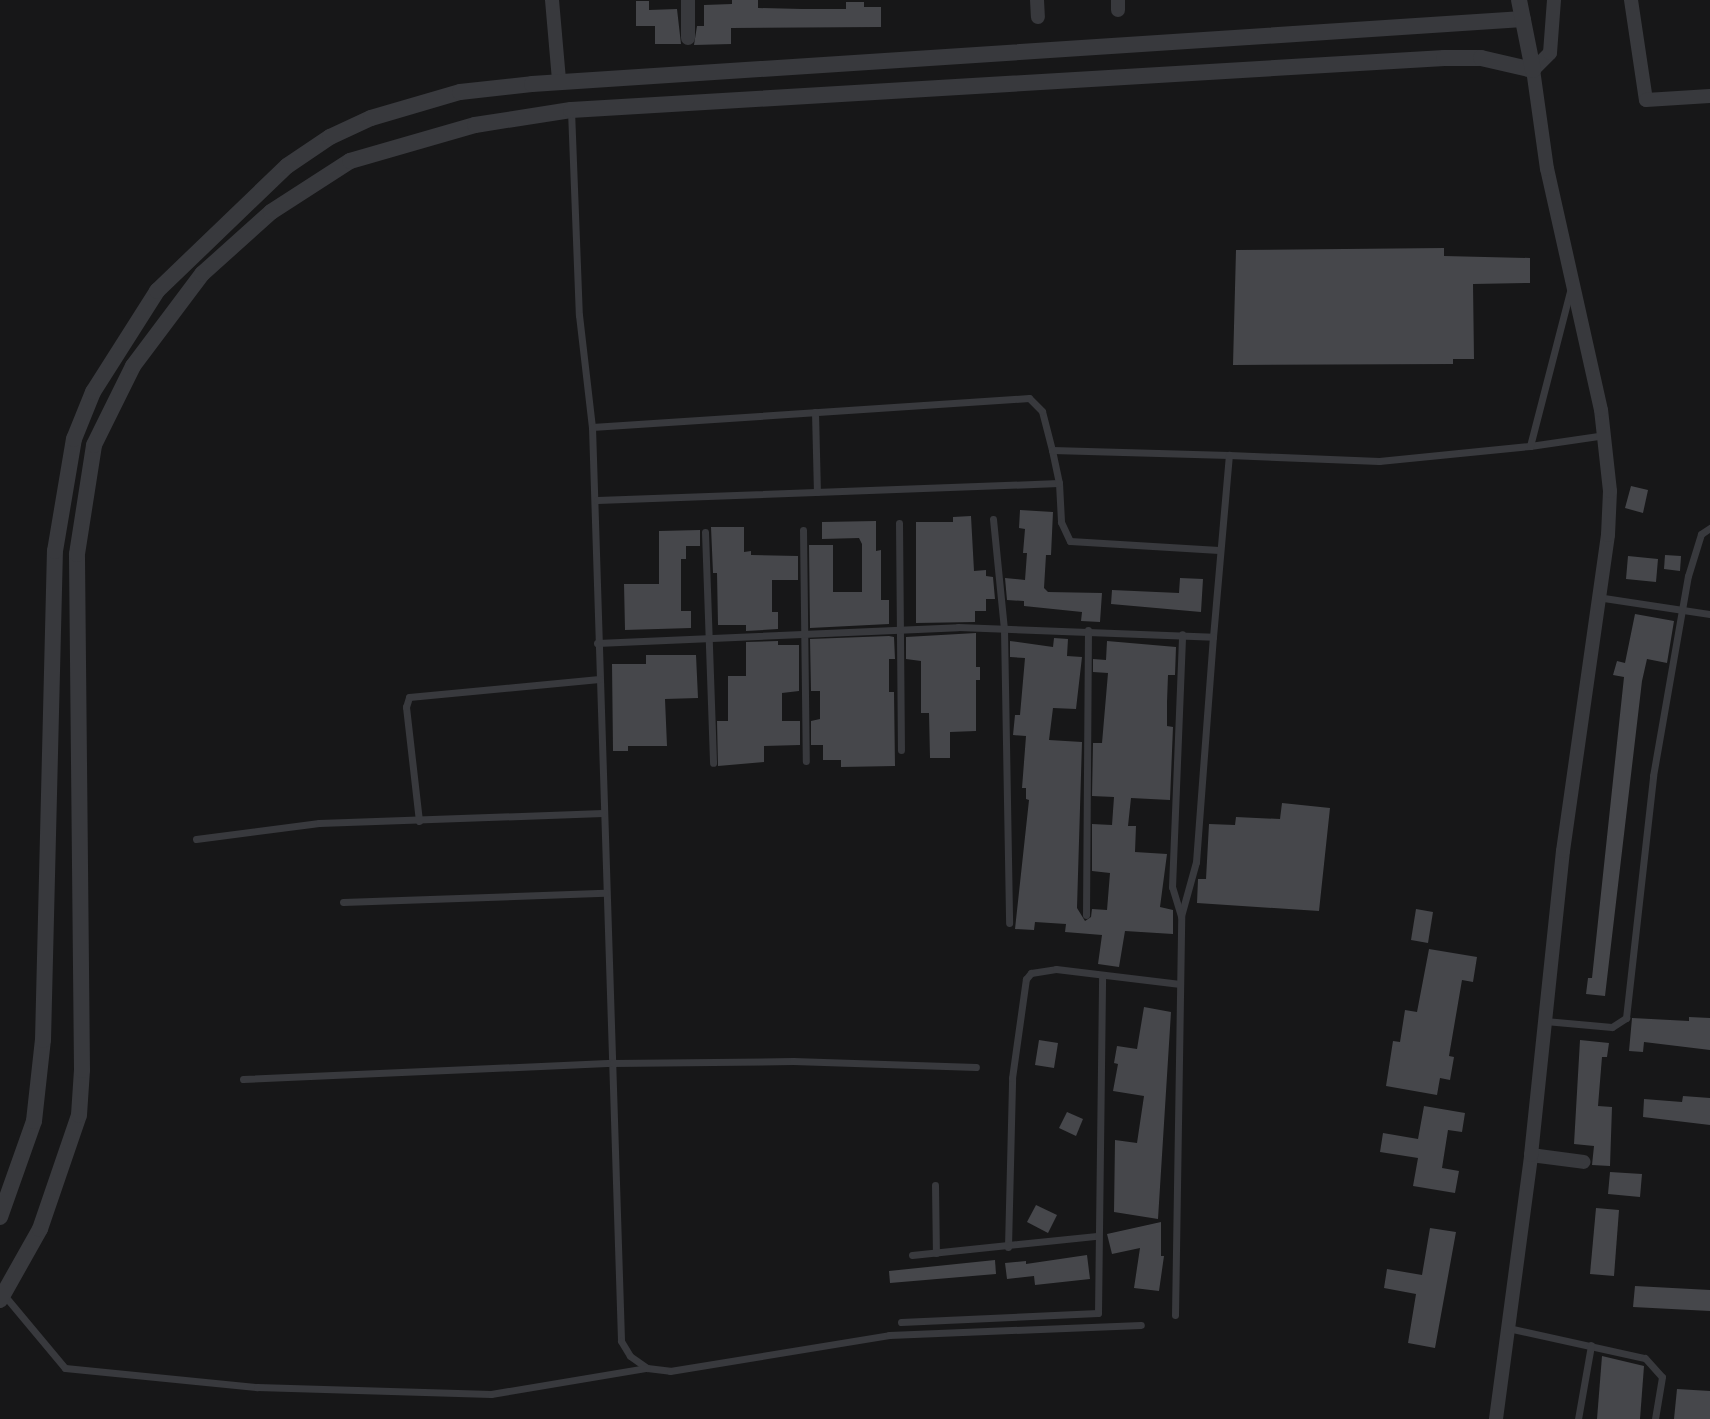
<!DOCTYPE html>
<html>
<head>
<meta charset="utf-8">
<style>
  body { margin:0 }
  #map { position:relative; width:1710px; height:1419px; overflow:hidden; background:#171718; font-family:"IBM Plex Sans",sans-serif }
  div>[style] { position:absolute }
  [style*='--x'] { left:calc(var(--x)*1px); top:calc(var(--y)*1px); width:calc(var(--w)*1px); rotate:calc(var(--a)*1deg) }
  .building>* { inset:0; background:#46474b }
  .service>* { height:7px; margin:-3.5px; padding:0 3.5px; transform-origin:3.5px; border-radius:3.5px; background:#38393d }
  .minor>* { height:14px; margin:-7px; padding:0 7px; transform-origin:7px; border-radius:7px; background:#38393d }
  .tertiary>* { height:16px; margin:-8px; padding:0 8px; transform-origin:8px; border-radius:8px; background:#38393d }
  span { translate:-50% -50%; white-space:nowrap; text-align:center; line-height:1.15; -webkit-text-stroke:4.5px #121213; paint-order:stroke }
</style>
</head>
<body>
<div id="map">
  <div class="building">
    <div style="clip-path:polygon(732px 0,758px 0,758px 8px,802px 9px,846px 9px,846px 2px,864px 2px,864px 7px,881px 7px,881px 27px,731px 28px,731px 44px,694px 45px,697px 26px,704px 26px,704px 5px,732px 4px)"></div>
    <div style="clip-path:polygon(636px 1px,649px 1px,649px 10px,677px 9px,681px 44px,655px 44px,655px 26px,636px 26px)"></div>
    <div style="clip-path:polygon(1444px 248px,1444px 256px,1530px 258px,1530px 283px,1473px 284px,1474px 359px,1453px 359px,1453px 364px,1233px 365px,1236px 250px)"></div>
    <div style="clip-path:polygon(1631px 486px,1648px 490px,1643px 513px,1625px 508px)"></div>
    <div style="clip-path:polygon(1020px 510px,1053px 512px,1051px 555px,1046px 555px,1044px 588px,1048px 592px,1102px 593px,1100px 622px,1081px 621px,1082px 612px,1024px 606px,1024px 601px,1007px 600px,1005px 578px,1025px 580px,1027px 553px,1023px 553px,1025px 529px,1019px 528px)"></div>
    <div style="clip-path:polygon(971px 516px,974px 571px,986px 570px,986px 576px,993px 577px,995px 599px,986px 599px,986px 611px,975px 611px,975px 622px,916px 623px,916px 522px,953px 522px,953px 517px)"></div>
    <div style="clip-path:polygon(876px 521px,876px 551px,881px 550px,881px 600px,889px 600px,889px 624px,810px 628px,809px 545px,833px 545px,833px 592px,862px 592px,862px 544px,859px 538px,822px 539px,822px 522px)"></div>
    <div style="clip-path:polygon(711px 527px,744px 527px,744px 552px,751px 551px,751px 555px,798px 556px,798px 580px,772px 580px,772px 612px,778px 612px,778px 629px,746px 631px,746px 625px,718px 625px,717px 573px,713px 573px)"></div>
    <div style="clip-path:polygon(700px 530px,700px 546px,686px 546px,686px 559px,681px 559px,681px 611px,691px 611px,691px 628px,625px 630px,624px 584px,659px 584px,659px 531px)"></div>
    <div style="clip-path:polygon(1665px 555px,1681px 556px,1680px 571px,1664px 569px)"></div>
    <div style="clip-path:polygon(1628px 556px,1658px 559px,1656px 582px,1626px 579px)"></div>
    <div style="clip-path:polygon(1180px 578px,1203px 579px,1201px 612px,1111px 604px,1112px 590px,1179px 593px)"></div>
    <div style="clip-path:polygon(1635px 614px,1674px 621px,1667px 663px,1647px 659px,1642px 681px,1605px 996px,1586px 994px,1588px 978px,1592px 978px,1624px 677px,1613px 675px,1617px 661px,1625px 663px)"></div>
    <div style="clip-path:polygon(976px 633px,976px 667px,980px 667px,980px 680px,976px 680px,976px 731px,950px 732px,950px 758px,930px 758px,929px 713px,921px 713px,921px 661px,906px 659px,906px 637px)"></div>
    <div style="clip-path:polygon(889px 636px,894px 637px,895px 659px,889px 659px,889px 692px,894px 692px,895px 766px,841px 767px,841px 760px,823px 760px,823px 745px,811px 745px,811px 721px,820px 719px,820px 691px,811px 691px,810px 639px)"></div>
    <div style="clip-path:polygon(1054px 638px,1068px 639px,1067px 656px,1082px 657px,1076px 709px,1053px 708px,1049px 740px,1082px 742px,1077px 908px,1085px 921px,1091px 917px,1092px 909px,1107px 910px,1110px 873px,1092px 871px,1092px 824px,1112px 825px,1114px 797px,1092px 796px,1093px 743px,1102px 743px,1108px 673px,1093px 672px,1093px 659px,1106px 660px,1107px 641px,1176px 647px,1175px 675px,1168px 675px,1167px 702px,1167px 726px,1173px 727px,1170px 800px,1131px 798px,1128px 826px,1136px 826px,1135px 852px,1167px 854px,1160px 907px,1173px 910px,1173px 934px,1125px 931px,1119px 967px,1098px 964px,1102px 935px,1065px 932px,1066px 924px,1035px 922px,1034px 930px,1015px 929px,1029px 800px,1026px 799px,1026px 788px,1022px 788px,1026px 736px,1013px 735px,1015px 715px,1020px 715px,1025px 658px,1010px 657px,1010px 641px,1053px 647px)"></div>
    <div style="clip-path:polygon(778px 641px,778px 645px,799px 645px,799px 691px,782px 693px,782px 721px,800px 721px,800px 745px,764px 746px,764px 762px,718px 766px,717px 721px,728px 721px,728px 676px,746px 676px,746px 642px)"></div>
    <div style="clip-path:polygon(646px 655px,696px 655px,698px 698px,665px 699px,667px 746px,628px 746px,628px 751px,613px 751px,612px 664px,646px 664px)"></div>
    <div style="clip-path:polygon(1282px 803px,1330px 808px,1319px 911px,1197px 903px,1198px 879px,1206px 879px,1209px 824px,1235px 825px,1236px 817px,1280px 819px)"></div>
    <div style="clip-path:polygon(1416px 909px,1433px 912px,1428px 943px,1411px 940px)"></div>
    <div style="clip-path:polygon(1429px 949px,1477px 957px,1473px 982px,1462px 980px,1449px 1056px,1454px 1057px,1450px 1080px,1440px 1078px,1437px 1095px,1386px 1086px,1393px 1041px,1400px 1042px,1405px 1010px,1417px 1012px)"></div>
    <div style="clip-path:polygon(1144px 1007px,1171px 1012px,1158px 1219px,1114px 1212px,1115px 1140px,1137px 1143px,1144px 1096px,1113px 1091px,1118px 1064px,1114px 1063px,1117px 1046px,1137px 1049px)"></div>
    <div style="clip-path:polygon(1689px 1017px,1710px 1018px,1710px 1050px,1644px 1042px,1643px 1052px,1629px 1051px,1632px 1018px,1689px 1021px)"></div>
    <div style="clip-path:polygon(1039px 1040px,1058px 1043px,1054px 1068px,1035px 1065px)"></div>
    <div style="clip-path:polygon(1580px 1040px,1609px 1043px,1607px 1057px,1602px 1057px,1598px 1106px,1612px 1107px,1610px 1166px,1592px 1165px,1594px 1146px,1574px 1144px)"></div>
    <div style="clip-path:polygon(1683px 1096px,1710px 1098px,1710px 1125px,1643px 1117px,1644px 1099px,1682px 1102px)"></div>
    <div style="clip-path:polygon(1424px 1106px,1465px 1113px,1462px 1132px,1448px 1130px,1442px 1168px,1459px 1171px,1455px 1193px,1413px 1186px,1418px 1158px,1380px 1152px,1383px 1133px,1418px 1139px)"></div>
    <div style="clip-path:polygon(1067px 1112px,1083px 1119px,1076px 1136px,1059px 1128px)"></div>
    <div style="clip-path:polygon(1610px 1172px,1642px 1174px,1640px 1197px,1608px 1194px)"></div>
    <div style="clip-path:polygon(1036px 1205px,1057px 1215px,1048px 1233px,1027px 1222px)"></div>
    <div style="clip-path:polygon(1596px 1208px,1619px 1210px,1614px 1276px,1590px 1274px)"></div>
    <div style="clip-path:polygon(1161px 1222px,1161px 1256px,1164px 1256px,1159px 1291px,1134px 1288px,1140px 1248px,1112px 1254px,1107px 1234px)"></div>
    <div style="clip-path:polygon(1430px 1228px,1456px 1232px,1435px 1348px,1408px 1343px,1416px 1294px,1384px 1288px,1387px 1269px,1422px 1275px)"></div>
    <div style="clip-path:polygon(1087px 1255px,1090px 1279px,1035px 1285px,1034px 1276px,1007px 1279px,1005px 1263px,1026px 1261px,1026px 1264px)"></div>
    <div style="clip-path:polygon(995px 1260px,996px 1274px,890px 1283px,889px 1271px)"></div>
    <div style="clip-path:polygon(1635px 1286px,1710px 1290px,1710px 1311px,1633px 1307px)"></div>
    <div style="clip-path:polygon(1602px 1356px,1644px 1366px,1640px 1419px,1597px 1419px)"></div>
    <div style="clip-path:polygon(1677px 1389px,1710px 1391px,1710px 1419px,1674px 1419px)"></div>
  </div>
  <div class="service">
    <div style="--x:571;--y:110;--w:205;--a:87.8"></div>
    <div style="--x:579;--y:315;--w:113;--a:83.4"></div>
    <div style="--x:815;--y:412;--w:80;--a:88.6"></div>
    <div style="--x:1530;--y:446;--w:76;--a:-8.3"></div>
    <div style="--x:1052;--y:450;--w:40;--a:-104.4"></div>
    <div style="--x:1042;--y:411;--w:18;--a:-135"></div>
    <div style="--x:1029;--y:398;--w:438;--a:176.2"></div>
    <div style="--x:592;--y:427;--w:914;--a:88.18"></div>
    <div style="--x:621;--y:1341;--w:17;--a:59"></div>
    <div style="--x:630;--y:1356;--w:21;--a:35"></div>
    <div style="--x:647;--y:1368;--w:23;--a:7"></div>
    <div style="--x:670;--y:1371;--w:222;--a:-9.3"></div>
    <div style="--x:889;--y:1335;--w:252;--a:-2.3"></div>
    <div style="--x:1059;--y:483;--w:39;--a:87"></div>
    <div style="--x:1061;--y:522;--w:21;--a:65"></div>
    <div style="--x:1070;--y:541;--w:149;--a:3.5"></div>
    <div style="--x:597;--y:500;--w:462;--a:-2.1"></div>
    <div style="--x:1059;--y:483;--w:34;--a:-102"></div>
    <div style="--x:1052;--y:450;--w:177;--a:1.6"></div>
    <div style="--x:993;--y:519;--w:111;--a:84.3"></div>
    <div style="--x:1004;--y:629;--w:294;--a:89"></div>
    <div style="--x:899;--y:523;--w:227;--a:89.5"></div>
    <div style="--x:803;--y:530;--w:231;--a:89.3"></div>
    <div style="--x:705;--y:532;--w:231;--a:88"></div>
    <div style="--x:1597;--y:597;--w:114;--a:8.6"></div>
    <div style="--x:597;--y:643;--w:361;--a:-2.5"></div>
    <div style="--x:958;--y:627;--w:255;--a:2.2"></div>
    <div style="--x:1213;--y:637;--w:183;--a:-85"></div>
    <div style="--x:1229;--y:455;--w:150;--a:2.3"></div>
    <div style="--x:1379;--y:461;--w:152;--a:-5.7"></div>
    <div style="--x:1530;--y:446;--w:163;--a:-75.5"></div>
    <div style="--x:419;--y:821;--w:115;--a:-96.5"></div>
    <div style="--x:406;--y:707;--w:10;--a:-73"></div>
    <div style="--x:409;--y:697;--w:191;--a:-5.4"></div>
    <div style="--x:196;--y:839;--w:124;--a:-7.4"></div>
    <div style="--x:319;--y:823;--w:284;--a:-2"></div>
    <div style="--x:343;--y:902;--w:262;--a:-2"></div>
    <div style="--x:1086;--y:915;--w:285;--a:-89.6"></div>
    <div style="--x:1181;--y:916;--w:56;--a:-74.5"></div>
    <div style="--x:1196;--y:862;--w:226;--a:-85.7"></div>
    <div style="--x:1545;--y:1021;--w:67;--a:5.1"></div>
    <div style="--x:1612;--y:1027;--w:17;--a:-33"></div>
    <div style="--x:1626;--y:1018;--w:244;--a:-83.6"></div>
    <div style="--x:1653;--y:776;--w:203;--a:-80.1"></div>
    <div style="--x:1688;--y:576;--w:44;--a:-72.8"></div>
    <div style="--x:1701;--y:534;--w:11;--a:-34"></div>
    <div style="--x:243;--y:1079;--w:370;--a:-2.5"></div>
    <div style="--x:613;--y:1063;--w:180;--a:-0.6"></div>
    <div style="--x:793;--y:1061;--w:183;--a:1.9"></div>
    <div style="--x:935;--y:1185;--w:68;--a:89.2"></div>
    <div style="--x:1008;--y:1247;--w:169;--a:-88.6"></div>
    <div style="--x:1012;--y:1078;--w:100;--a:-82"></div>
    <div style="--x:1026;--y:979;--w:8;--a:-50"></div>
    <div style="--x:1031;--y:973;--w:25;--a:-9"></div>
    <div style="--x:1056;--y:969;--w:125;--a:6.9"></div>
    <div style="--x:912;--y:1255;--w:186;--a:-5.9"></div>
    <div style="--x:4;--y:1295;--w:95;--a:50.1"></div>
    <div style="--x:65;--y:1368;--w:193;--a:5.7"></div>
    <div style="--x:257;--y:1387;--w:234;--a:1.7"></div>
    <div style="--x:491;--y:1394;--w:158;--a:-9.5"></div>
    <div style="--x:1175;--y:1315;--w:399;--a:-89.1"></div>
    <div style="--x:1181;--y:916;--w:30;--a:-107"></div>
    <div style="--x:1172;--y:887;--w:253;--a:-87.7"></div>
    <div style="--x:901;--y:1322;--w:197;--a:-2.6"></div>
    <div style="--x:1098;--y:1313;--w:336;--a:-89.3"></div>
    <div style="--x:1508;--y:1328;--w:140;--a:12.4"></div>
    <div style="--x:1645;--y:1358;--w:25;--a:48"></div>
    <div style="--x:1662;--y:1377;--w:43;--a:99.5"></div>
    <div style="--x:1578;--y:1419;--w:75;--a:-80"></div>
  </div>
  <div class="minor">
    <div style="--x:552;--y:0;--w:80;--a:85"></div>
    <div style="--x:1037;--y:0;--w:17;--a:87"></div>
    <div style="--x:1118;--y:0;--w:10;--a:90"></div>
    <div style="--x:1631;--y:0;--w:101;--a:81.5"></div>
    <div style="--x:1646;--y:100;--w:64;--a:-3.6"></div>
    <div style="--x:688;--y:38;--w:38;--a:-90"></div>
    <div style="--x:1531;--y:1155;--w:53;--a:7.5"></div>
    <div style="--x:1496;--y:1419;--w:266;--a:-82.4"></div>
    <div style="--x:1531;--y:1155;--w:306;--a:-84"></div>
    <div style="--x:1563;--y:851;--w:319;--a:-81.9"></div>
    <div style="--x:1608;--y:535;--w:44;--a:-87.4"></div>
    <div style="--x:1610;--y:491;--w:81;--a:-96.3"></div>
    <div style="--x:1601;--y:410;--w:247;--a:-102.6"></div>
    <div style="--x:1547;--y:169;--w:100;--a:-98"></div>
    <div style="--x:1533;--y:70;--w:24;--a:-45"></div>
    <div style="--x:1550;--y:53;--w:53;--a:-85.7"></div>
  </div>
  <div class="tertiary">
    <div style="--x:0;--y:1217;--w:102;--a:-70.5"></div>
    <div style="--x:34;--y:1121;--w:81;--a:-83.7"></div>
    <div style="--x:43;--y:1040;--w:489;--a:-88.6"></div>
    <div style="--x:55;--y:551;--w:114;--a:-80.4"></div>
    <div style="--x:74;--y:439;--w:51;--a:-68"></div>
    <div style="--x:93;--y:392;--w:120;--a:-57.6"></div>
    <div style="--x:157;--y:291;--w:180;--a:-43.9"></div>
    <div style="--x:287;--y:166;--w:52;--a:-34"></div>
    <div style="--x:330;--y:137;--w:45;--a:-24.9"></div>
    <div style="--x:371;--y:118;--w:93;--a:-16.3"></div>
    <div style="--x:460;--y:92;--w:72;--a:-6.3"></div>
    <div style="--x:532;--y:84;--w:993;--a:-3.75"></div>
    <div style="--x:0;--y:1300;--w:81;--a:-60.6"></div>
    <div style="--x:40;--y:1229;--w:120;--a:-71.1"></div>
    <div style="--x:79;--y:1115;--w:45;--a:-86.2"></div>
    <div style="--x:82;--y:1070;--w:516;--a:-90.56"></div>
    <div style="--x:77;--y:554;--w:110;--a:-81.1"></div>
    <div style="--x:94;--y:445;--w:88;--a:-63.7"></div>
    <div style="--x:133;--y:366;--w:115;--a:-53.1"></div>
    <div style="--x:202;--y:274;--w:93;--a:-41.9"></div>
    <div style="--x:271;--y:212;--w:94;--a:-32.8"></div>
    <div style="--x:350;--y:161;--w:130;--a:-16.1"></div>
    <div style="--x:475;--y:125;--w:97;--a:-8.9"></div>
    <div style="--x:571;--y:110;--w:875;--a:-3.41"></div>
    <div style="--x:1444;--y:58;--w:37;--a:0"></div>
    <div style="--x:1481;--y:58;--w:53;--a:13"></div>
    <div style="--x:1533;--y:70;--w:71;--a:-101.3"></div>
  </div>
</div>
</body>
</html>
